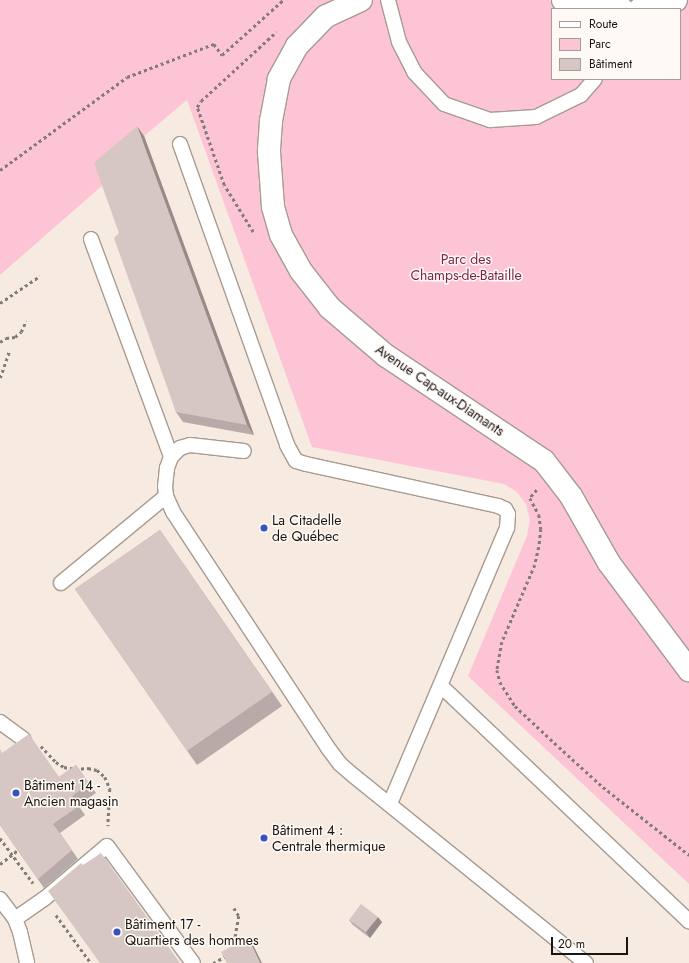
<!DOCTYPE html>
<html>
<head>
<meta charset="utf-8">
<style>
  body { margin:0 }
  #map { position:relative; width:689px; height:963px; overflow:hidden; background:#f6eae1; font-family:Jost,sans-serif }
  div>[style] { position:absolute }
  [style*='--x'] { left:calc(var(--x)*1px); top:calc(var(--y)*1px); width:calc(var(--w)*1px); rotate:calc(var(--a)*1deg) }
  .green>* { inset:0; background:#fdc4d5 }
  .path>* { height:2.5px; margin-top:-1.25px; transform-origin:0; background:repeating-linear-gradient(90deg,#837b75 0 3px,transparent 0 6px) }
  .roads { filter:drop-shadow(1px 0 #a69b92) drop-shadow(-1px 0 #a69b92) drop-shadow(0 1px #a69b92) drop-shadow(0 -1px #a69b92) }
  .lane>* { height:14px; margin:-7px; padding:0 7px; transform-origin:7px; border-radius:7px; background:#fff }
  .street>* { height:22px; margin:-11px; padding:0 11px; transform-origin:11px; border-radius:11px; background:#fff }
  .wall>* { inset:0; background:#b8aaa9 }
  .shaded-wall>* { inset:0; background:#968b89 }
  .building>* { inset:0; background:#d6c6c4 }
  .dots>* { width:11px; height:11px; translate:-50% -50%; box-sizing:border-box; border:2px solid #fef9f5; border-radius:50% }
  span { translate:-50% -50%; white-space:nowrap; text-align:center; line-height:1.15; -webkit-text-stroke:3px #fef9f5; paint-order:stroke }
  .park-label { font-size:14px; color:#7e1f47 }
  .street-label { font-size:14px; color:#1a1512 }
  .poi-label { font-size:14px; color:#1a1512 }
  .left { translate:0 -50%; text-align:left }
  .legend { position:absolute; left:551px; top:8px; width:130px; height:72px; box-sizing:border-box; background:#fef9f5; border:1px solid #a39e9a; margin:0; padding:5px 7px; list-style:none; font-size:12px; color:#1a1512 }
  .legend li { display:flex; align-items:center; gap:8px; height:20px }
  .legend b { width:20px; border:1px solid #a39e9a }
  .scale { position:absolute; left:551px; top:937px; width:77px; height:18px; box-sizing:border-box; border:2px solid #1a1512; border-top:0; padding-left:5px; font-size:12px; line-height:14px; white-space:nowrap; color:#1a1512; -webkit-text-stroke:3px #fef9f5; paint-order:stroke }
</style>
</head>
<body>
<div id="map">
  <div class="green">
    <div style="clip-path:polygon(evenodd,0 0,689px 0,689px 884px,468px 676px,527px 536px,530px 520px,526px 504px,517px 492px,504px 484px,312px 447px,187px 100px,101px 172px,104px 184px,0 275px,0 0,552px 9px,680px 9px,680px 79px,552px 79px,552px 9px)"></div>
  </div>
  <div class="path">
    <div style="--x:0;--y:170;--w:157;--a:-36.2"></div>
    <div style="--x:127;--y:77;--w:93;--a:-20.8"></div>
    <div style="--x:214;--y:44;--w:14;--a:54"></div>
    <div style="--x:222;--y:55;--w:82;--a:-42"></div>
    <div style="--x:253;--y:232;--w:55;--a:-121.7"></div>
    <div style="--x:224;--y:185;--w:83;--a:-109.1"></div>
    <div style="--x:197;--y:107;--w:7;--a:-56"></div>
    <div style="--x:201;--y:101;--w:102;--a:-42.6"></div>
    <div style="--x:0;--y:303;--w:48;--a:-34"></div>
    <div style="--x:0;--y:342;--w:7;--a:-34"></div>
    <div style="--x:6;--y:338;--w:9;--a:-6"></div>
    <div style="--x:15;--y:337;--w:8;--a:-40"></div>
    <div style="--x:21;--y:332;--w:12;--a:-66"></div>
    <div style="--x:0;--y:378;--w:28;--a:-71"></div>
    <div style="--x:537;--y:490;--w:11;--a:131"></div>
    <div style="--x:530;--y:498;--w:19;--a:62"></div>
    <div style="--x:539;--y:515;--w:14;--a:82"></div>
    <div style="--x:541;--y:529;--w:18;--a:96"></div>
    <div style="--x:539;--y:547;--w:18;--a:103"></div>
    <div style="--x:535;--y:565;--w:84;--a:113.2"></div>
    <div style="--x:502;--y:642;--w:28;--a:100"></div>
    <div style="--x:497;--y:670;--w:12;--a:76"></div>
    <div style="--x:500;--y:682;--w:28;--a:58"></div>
    <div style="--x:515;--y:706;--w:60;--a:43"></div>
    <div style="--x:559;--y:747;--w:59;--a:42.3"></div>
    <div style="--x:603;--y:787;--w:110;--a:38.3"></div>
    <div style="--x:41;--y:746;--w:22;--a:47"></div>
    <div style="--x:56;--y:762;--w:9;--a:32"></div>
    <div style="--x:64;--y:767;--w:11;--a:10"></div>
    <div style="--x:75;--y:769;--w:13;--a:-4"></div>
    <div style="--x:88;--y:768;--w:9;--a:13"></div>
    <div style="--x:97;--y:770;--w:11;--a:41"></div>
    <div style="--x:105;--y:777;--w:13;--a:67"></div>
    <div style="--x:110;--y:789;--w:37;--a:93"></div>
    <div style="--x:0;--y:838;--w:56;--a:53.7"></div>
    <div style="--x:0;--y:864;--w:23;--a:-38"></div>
    <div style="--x:234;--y:908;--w:9;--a:58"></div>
    <div style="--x:239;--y:916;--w:22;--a:100"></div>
    <div style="--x:235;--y:938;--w:8;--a:83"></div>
    <div style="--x:56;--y:915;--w:59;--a:53.9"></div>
    <div style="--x:213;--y:963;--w:15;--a:-28"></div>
  </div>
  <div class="roads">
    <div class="lane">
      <div style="--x:388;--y:0;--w:43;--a:75.3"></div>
      <div style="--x:399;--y:42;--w:34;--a:63"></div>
      <div style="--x:414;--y:72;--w:44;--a:46.8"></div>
      <div style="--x:444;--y:104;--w:49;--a:19.2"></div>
      <div style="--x:490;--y:120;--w:46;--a:-3.7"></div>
      <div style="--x:536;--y:117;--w:50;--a:-26.1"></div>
      <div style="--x:581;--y:95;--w:21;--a:-49"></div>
      <div style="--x:180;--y:144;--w:319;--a:70.4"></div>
      <div style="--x:287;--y:445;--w:18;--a:61"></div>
      <div style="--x:296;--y:461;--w:10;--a:17"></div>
      <div style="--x:306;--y:464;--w:197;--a:12.3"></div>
      <div style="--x:498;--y:506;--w:8;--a:23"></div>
      <div style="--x:505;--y:509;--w:6;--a:59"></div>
      <div style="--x:508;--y:514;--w:14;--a:94"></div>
      <div style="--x:507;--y:528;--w:300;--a:113"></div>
      <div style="--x:91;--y:239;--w:232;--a:69.8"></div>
      <div style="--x:171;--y:457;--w:12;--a:110"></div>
      <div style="--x:167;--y:468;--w:18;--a:96"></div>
      <div style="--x:165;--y:486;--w:10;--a:84"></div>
      <div style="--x:166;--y:496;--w:17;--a:66"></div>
      <div style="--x:173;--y:512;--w:282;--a:56.7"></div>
      <div style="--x:328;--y:748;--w:20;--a:53"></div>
      <div style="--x:340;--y:764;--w:18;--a:41"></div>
      <div style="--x:354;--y:776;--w:298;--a:38.9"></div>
      <div style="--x:171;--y:457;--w:13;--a:-45"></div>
      <div style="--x:180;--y:448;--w:10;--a:-17"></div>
      <div style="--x:190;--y:445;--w:54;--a:6.3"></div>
      <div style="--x:61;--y:583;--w:136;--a:-39.6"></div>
      <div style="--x:441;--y:686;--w:342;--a:43.5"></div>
      <div style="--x:0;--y:722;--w:29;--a:36"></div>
      <div style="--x:0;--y:899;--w:25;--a:53"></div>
      <div style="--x:15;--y:919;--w:14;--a:69"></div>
      <div style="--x:20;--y:932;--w:32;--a:77"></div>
      <div style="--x:15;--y:919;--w:35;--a:-35"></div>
      <div style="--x:44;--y:899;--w:82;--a:-40.1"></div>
      <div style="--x:107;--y:846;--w:145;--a:53.7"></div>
    </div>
    <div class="street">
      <div style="--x:361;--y:0;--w:38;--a:155"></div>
      <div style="--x:326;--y:16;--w:42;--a:134"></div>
      <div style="--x:297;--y:46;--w:38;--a:119"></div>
      <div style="--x:279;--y:79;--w:43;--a:100.8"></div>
      <div style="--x:271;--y:121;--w:31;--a:94"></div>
      <div style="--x:269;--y:152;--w:55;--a:85.8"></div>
      <div style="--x:273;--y:207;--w:29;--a:74"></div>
      <div style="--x:281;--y:235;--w:41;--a:60.9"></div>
      <div style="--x:301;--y:271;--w:47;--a:51.9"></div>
      <div style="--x:330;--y:308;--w:72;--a:40.5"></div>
      <div style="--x:385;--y:355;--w:191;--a:33.7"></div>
      <div style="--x:544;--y:461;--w:44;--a:52.4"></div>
      <div style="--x:571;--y:496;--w:77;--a:60.4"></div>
      <div style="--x:609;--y:563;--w:134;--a:53.2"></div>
      <div style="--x:563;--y:0;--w:60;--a:8.7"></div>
      <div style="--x:640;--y:9;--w:37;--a:-14"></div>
    </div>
  </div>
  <div class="wall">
    <div style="clip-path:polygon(144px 136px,254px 435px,183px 422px,176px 412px,119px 233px)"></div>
    <div style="clip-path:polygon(160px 530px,282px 706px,197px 765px,75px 589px)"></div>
    <div style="clip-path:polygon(2px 753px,59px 777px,76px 765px,96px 793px,78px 805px,85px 815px,60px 833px,78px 859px,44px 888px,0 825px)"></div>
    <div style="clip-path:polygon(349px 920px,382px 922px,370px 938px,353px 925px)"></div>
  </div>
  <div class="shaded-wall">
    <div style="clip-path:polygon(137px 126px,144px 136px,254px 435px,247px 425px)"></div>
    <div style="clip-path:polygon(378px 917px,382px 922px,370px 938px,366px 932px)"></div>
    <div style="clip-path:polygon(248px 938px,254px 947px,262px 963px,260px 963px)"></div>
  </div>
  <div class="building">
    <div style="clip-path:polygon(137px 126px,247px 425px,176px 412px,114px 238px,119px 233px,94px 163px)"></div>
    <div style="clip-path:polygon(160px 530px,272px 692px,187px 751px,75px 589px)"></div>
    <div style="clip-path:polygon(29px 734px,59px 777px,76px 765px,89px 784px,72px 796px,79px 806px,53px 824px,72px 850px,38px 879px,0 825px,0 749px,2px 753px)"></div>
    <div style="clip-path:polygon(101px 853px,180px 963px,100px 963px,48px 891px,81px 863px,83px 865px)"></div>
    <div style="clip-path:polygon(361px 904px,378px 917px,366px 932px,349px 920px)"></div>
    <div style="clip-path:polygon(248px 938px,260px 963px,227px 963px,221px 952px)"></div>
  </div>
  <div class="dots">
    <div style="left:264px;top:528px;background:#3950c2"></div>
    <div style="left:16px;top:793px;background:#3950c2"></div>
    <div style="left:264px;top:838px;background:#3950c2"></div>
    <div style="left:117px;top:932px;background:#3950c2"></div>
  </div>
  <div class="park-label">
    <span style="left:466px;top:267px">Parc des<br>Champs-de-Bataille</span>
  </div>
  <div class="street-label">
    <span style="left:440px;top:390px;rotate:34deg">Avenue Cap-aux-Diamants</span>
  </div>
  <div class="poi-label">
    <span class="left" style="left:272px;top:528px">La Citadelle<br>de Québec</span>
    <span class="left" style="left:24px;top:793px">Bâtiment 14 -<br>Ancien magasin</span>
    <span class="left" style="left:272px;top:838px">Bâtiment 4 :<br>Centrale thermique</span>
    <span class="left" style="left:125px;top:932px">Bâtiment 17 -<br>Quartiers des hommes</span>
  </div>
  <ul class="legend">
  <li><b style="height:5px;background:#fff"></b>Route</li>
  <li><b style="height:11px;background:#fdc4d5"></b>Parc</li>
  <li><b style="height:11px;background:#d6c6c4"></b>Bâtiment</li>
  </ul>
  <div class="scale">20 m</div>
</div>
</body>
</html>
